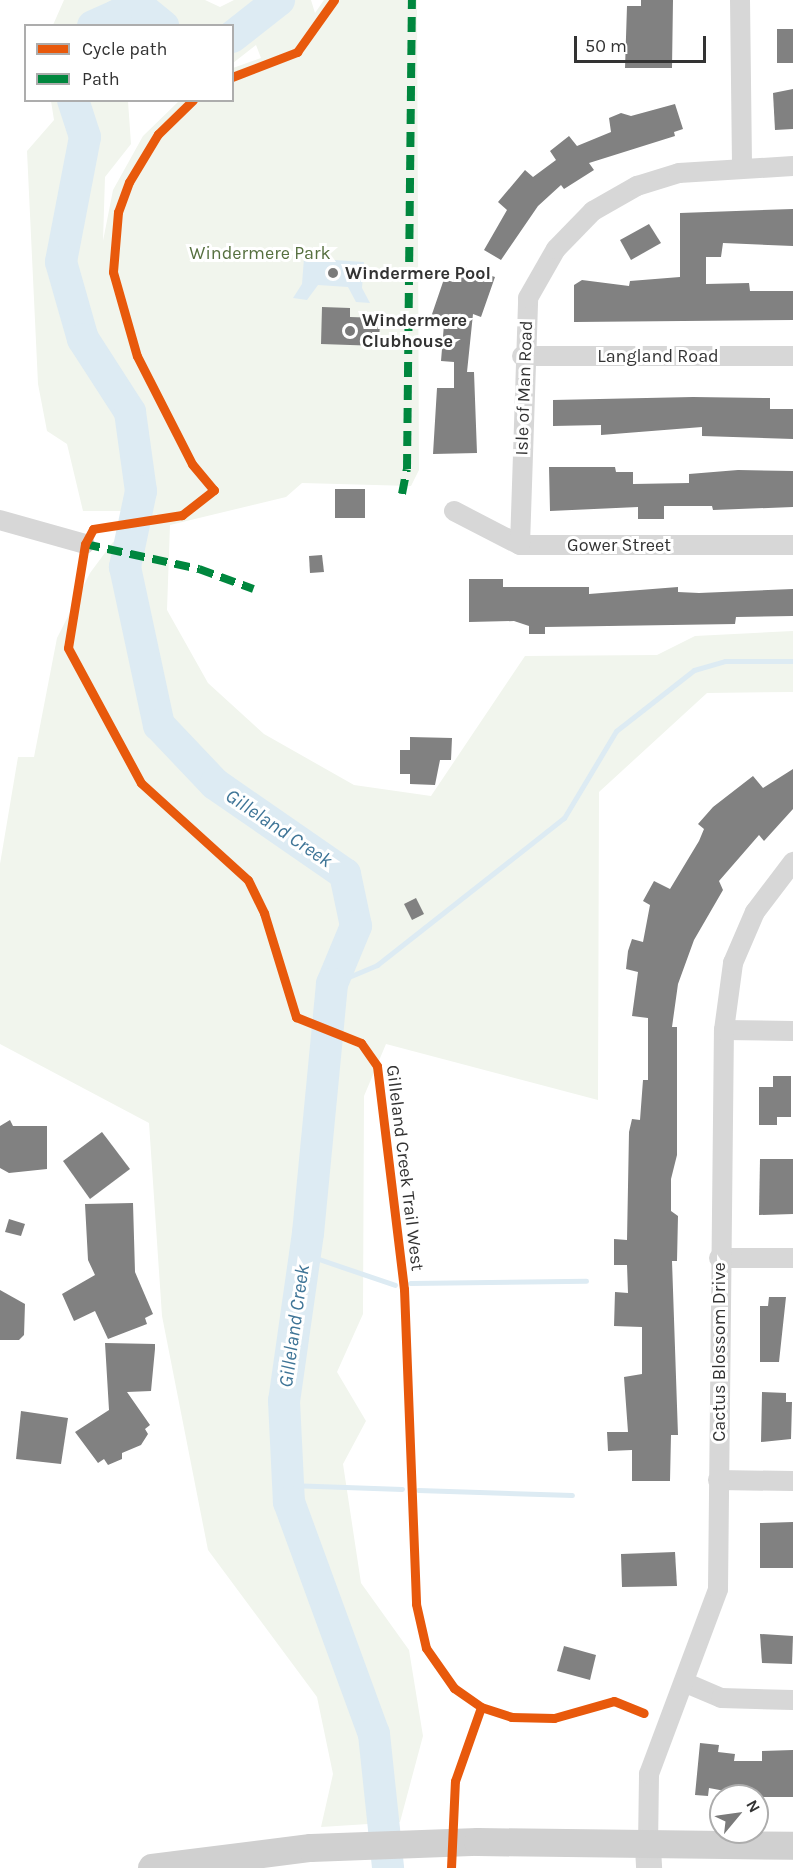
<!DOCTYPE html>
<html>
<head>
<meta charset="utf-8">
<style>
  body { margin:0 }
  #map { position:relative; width:793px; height:1868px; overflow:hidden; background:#fff; font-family:Karla,sans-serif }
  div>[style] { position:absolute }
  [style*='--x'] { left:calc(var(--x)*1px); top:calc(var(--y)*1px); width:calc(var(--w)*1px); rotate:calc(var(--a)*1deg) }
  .green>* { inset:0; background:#f1f5ed }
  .water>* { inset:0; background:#ddebf3 }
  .stream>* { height:5px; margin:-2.5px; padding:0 2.5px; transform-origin:2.5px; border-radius:2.5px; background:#ddebf3 }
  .river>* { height:32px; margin:-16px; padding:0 16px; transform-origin:16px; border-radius:16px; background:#ddebf3 }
  .building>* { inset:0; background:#818181 }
  .minor>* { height:20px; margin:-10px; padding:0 10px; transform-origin:10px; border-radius:10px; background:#d7d7d7 }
  .tertiary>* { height:26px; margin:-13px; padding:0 13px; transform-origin:13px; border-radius:13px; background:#d7d7d7 }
  .secondary>* { height:28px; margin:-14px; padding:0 14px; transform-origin:14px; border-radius:14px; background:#d0d0d0 }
  .quiet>* { height:8px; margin-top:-4px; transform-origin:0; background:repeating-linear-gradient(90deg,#00873e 0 15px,transparent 0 23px) }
  .cycleway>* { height:9px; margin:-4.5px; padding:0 4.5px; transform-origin:4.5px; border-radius:4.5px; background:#e8590c }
  .dots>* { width:16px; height:16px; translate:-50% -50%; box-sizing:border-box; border:3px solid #fff; border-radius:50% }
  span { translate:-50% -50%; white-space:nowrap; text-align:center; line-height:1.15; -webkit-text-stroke:6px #fff; paint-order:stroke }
  .park-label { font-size:18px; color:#56703f }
  .poi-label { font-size:18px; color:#333; font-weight:700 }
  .left { translate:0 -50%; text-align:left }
  .street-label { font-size:18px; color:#333 }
  .water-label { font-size:20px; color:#3f7597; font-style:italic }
  .legend { position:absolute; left:24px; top:24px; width:210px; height:78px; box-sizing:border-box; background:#fff; border:2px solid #adadad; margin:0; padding:8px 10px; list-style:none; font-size:18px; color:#333 }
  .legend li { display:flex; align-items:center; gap:12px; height:30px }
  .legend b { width:30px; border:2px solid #adadad }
  .north { position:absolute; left:709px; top:1784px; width:60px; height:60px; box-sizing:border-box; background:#fff; border:2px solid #adadad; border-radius:50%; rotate:61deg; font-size:16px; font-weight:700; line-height:24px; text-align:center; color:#333 }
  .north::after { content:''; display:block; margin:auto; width:21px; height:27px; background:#7a7a7a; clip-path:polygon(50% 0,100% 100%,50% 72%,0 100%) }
  .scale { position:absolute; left:574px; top:36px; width:132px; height:27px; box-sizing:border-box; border:3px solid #333; border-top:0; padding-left:8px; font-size:18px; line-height:21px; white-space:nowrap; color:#333; -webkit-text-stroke:4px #fff; paint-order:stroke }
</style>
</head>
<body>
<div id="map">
  <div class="green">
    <div style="clip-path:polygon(64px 0,205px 0,220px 7px,234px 0,311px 0,315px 13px,324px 0,417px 0,419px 470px,411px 486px,302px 483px,286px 497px,170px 525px,167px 610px,208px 683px,264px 734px,354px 785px,431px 796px,525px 656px,657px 655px,695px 636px,793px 631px,793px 692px,707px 693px,599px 792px,598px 1100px,386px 1044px,364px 1096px,363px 1314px,337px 1372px,366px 1421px,343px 1464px,361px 1583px,409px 1650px,423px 1736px,400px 1822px,321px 1827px,333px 1774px,317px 1697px,208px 1550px,162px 1316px,149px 1123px,0 1044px,0 864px,18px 757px,34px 757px,57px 638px,90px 573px,113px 542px,140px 531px,142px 511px,83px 511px,67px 444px,47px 431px,38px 384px,27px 151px,54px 120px,51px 101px,128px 101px,131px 144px,105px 177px,103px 241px,113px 190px,143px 136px,179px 101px,232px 100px,233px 68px,261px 58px,256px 45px,233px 63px,232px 26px,53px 25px)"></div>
  </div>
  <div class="water">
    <div style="clip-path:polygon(304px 258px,364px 262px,362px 288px,370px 303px,356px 302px,348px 287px,318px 285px,307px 300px,293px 298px,302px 284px)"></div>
  </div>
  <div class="stream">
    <div style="--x:332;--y:984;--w:49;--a:-22.9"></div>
    <div style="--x:377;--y:965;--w:238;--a:-38.2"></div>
    <div style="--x:564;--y:818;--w:101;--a:-59.1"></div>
    <div style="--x:616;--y:731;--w:99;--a:-38"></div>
    <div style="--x:694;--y:670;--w:32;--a:-16"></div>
    <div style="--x:725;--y:661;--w:68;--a:0"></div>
    <div style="--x:304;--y:1254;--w:96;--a:18.8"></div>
    <div style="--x:410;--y:1283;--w:176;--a:-0.7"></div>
    <div style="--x:288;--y:1485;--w:114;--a:2"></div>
    <div style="--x:418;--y:1490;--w:154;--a:1.9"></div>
  </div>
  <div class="river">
    <div style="--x:93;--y:26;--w:27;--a:-24"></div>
    <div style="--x:118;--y:15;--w:29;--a:-4"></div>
    <div style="--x:147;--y:13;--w:21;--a:39"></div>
    <div style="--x:232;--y:37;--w:60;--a:-38.2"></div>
    <div style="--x:73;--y:100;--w:39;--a:72"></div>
    <div style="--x:85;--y:137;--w:127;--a:100.9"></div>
    <div style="--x:61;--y:262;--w:80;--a:74.1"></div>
    <div style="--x:83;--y:339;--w:87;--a:57.2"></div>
    <div style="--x:130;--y:412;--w:80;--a:82.1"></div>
    <div style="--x:141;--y:491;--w:78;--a:101.9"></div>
    <div style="--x:125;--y:567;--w:162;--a:77.9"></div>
    <div style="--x:159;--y:725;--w:81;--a:46.5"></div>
    <div style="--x:215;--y:784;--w:158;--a:34.7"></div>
    <div style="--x:345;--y:874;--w:53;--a:78.1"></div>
    <div style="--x:356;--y:926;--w:63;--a:112.5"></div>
    <div style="--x:332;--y:984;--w:250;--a:95.5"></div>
    <div style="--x:308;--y:1233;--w:170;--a:98.1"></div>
    <div style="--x:284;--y:1401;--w:101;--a:87.2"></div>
    <div style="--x:289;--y:1502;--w:247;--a:69.9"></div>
    <div style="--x:374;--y:1734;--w:135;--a:84"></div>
  </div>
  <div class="building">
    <div style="clip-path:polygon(641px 0,673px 0,672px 68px,625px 68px,627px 6px,641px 6px)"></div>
    <div style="clip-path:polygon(777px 29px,793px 29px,793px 63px,777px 63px)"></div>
    <div style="clip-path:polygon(793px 89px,793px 129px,775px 130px,773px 93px)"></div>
    <div style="clip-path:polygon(675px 104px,683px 129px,674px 132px,675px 136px,589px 163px,594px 170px,564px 189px,561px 185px,538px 206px,501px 260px,484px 250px,507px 210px,498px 202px,525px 170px,533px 177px,556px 160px,550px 151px,569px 136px,577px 146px,611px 132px,609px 118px,621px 113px,631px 116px)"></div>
    <div style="clip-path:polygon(793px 209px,793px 246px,723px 243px,721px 257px,706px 257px,706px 284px,749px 283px,750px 291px,793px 291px,793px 320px,574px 322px,574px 285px,582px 280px,629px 286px,630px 281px,680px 277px,680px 213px)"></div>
    <div style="clip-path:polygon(649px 224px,661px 243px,631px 260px,620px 240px)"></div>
    <div style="clip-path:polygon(458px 265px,495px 277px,481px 317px,473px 314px,467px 372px,474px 372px,477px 453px,433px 454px,437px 388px,454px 388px,454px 362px,441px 361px,444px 324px,430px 320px,444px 279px,453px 282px)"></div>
    <div style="clip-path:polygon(322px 307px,350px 308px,350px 317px,380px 318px,379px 346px,321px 344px)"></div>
    <div style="clip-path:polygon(693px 397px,770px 398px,770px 409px,793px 409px,793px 439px,702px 436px,702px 427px,601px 435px,601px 425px,553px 426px,553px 400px)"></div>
    <div style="clip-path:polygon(549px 467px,615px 467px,616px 472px,633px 472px,633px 484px,689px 483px,689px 474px,738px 470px,793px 471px,793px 507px,713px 510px,712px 506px,664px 506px,664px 519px,638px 519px,638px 507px,550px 511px)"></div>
    <div style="clip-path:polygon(335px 489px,365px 489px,365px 518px,335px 518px)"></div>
    <div style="clip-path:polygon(322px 555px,324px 572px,310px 573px,309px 556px)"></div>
    <div style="clip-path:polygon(469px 579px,503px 579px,503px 587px,589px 587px,589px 594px,678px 587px,678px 592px,699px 593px,793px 589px,793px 616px,736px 617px,735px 624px,545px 627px,545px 634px,529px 634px,529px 626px,514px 621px,469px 622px)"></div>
    <div style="clip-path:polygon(410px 737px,452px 738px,451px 760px,440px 760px,435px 785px,410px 784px,410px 774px,400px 774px,400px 750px,410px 750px)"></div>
    <div style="clip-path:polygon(793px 769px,793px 809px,764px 841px,759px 835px,719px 881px,723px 890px,694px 940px,678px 984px,672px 1027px,677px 1027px,677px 1155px,671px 1179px,671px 1211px,678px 1216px,677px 1261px,672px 1261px,678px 1435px,671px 1435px,670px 1481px,632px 1481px,632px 1450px,608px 1451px,607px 1432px,628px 1432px,624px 1377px,642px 1374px,642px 1327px,614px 1326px,615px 1292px,628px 1293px,627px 1265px,614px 1265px,614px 1239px,627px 1240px,629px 1132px,632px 1119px,640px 1120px,643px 1080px,648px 1080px,648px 1018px,632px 1016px,638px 972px,626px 969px,628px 951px,632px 939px,643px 942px,650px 905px,643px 901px,654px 881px,670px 889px,699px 841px,704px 829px,698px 824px,713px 807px,753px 776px,763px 788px)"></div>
    <div style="clip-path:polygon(416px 898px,424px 914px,412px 920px,404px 904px)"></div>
    <div style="clip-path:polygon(773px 1076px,791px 1076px,791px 1117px,777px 1117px,777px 1125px,759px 1125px,759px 1087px,773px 1087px)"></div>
    <div style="clip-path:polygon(10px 1120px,13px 1126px,47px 1126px,47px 1169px,9px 1173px,0 1168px,0 1126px)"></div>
    <div style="clip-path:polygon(102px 1132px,130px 1169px,90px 1199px,63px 1161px)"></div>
    <div style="clip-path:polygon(760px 1159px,793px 1159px,793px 1214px,759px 1215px)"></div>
    <div style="clip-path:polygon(133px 1203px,135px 1272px,153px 1314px,145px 1318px,147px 1324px,108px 1339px,95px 1311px,74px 1321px,62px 1294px,95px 1275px,88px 1260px,85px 1204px)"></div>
    <div style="clip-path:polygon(9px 1219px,25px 1224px,21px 1236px,5px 1232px)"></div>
    <div style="clip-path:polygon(0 1290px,25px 1304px,24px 1335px,19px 1340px,0 1340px)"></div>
    <div style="clip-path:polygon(769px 1297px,786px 1297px,779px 1362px,760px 1362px,760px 1306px,768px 1306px)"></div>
    <div style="clip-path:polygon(105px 1343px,155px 1344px,155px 1349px,151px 1391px,127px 1392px,150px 1425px,145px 1429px,148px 1434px,141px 1445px,122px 1453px,122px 1459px,108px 1465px,104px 1459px,98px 1463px,75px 1432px,109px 1410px)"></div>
    <div style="clip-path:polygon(762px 1392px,786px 1393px,786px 1402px,792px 1402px,791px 1439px,761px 1442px)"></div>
    <div style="clip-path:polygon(21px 1411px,68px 1418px,61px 1464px,16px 1459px)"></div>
    <div style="clip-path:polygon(793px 1522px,793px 1568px,760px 1568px,760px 1523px)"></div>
    <div style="clip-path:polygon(675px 1552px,677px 1586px,622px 1587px,621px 1554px)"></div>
    <div style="clip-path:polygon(760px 1634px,793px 1636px,792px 1664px,762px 1663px)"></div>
    <div style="clip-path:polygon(564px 1646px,596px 1655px,590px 1680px,557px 1671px)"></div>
    <div style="clip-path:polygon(700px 1743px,719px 1745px,718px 1752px,735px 1754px,734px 1761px,762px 1761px,762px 1751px,793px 1750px,793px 1797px,757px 1797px,709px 1788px,708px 1796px,695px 1795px)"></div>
  </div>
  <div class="minor">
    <div style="--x:740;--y:0;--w:167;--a:89.3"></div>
    <div style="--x:522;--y:356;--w:271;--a:0"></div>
    <div style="--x:454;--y:511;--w:74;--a:27.3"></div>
    <div style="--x:520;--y:545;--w:273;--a:0"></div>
    <div style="--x:0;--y:520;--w:88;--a:15.8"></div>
    <div style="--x:520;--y:545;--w:247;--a:-88.1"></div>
    <div style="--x:528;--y:298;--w:56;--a:-60.3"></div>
    <div style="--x:556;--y:249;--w:53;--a:-45.8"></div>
    <div style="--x:593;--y:211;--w:51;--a:-29.6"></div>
    <div style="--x:637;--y:186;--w:44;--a:-17.2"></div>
    <div style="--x:679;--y:173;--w:114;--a:-3.5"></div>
    <div style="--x:724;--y:1030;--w:69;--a:0.8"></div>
    <div style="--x:719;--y:1258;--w:74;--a:0"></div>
    <div style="--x:718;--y:1480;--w:75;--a:0.8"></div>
    <div style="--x:686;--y:1683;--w:38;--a:23"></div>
    <div style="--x:721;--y:1698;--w:72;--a:1.6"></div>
    <div style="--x:648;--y:1847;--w:73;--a:-89.2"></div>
    <div style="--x:649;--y:1774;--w:197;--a:-69.5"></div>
    <div style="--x:718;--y:1589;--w:559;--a:-89.39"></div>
    <div style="--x:724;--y:1030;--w:68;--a:-82.3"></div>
    <div style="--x:733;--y:963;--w:56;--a:-66.7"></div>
    <div style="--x:755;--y:912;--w:63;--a:-52.8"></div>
  </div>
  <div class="tertiary">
    <div style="--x:648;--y:1847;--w:21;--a:87"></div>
  </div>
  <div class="secondary">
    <div style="--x:152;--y:1868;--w:160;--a:-7.2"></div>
    <div style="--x:311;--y:1848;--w:167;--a:-2.1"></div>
    <div style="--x:478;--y:1842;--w:315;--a:0.7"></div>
  </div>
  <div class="quiet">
    <div style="--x:402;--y:494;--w:25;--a:-79"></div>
    <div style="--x:407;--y:469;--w:469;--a:-89.4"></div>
    <div style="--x:85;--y:544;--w:117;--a:12.4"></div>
    <div style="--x:199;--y:569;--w:58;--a:20.3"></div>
  </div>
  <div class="cycleway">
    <div style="--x:232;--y:77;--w:70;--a:-21"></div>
    <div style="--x:297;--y:52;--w:64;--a:-54.6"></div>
    <div style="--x:193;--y:100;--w:49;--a:135.8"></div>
    <div style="--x:158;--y:134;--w:56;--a:121.1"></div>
    <div style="--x:129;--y:182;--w:32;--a:110"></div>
    <div style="--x:118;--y:212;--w:60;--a:94.8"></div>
    <div style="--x:113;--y:272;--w:87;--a:74.1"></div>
    <div style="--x:137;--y:356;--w:121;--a:63"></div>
    <div style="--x:192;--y:464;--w:34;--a:50"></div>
    <div style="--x:214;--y:490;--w:41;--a:142"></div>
    <div style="--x:182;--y:515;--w:90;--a:171.1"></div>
    <div style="--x:93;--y:529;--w:17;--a:118"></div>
    <div style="--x:85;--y:544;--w:105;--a:99.3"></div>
    <div style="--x:68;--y:648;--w:153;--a:61.6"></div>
    <div style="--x:141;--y:783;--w:144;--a:42.2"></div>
    <div style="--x:248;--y:880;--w:37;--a:64"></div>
    <div style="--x:264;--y:913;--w:109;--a:72.9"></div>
    <div style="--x:296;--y:1017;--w:70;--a:21.8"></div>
    <div style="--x:361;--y:1043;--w:28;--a:55"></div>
    <div style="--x:377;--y:1066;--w:225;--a:83.1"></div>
    <div style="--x:404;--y:1289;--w:315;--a:87.8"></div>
    <div style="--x:416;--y:1604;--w:45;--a:77.2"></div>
    <div style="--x:426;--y:1648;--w:49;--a:55"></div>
    <div style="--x:454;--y:1688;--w:33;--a:35"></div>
    <div style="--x:481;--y:1707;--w:32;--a:18"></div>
    <div style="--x:511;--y:1717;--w:43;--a:1.3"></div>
    <div style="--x:554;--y:1718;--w:62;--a:-15.8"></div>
    <div style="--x:614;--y:1701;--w:32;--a:22"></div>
    <div style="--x:451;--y:1868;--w:87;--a:-87.4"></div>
    <div style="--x:455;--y:1781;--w:78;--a:-70.6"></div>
  </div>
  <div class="dots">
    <div style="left:333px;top:273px;background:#7a7a7a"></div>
    <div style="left:350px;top:331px;background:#7a7a7a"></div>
  </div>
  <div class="park-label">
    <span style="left:260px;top:253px">Windermere Park</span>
  </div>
  <div class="poi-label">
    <span class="left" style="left:345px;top:273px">Windermere Pool</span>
    <span class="left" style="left:362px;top:331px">Windermere<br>Clubhouse</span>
  </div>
  <div class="street-label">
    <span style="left:658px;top:356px">Langland Road</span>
    <span style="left:524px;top:388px;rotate:-88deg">Isle of Man Road</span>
    <span style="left:619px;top:545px">Gower Street</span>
    <span style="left:405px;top:1168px;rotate:83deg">Gilleland Creek Trail West</span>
    <span style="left:719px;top:1352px;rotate:-90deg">Cactus Blossom Drive</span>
  </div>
  <div class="water-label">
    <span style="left:279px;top:828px;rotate:34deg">Gilleland Creek</span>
    <span style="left:294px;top:1326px;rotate:-82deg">Gilleland Creek</span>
  </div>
  <ul class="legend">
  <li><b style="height:8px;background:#e8590c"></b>Cycle path</li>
  <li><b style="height:8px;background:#00873e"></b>Path</li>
  </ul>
  <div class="north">N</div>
  <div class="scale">50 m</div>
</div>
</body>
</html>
